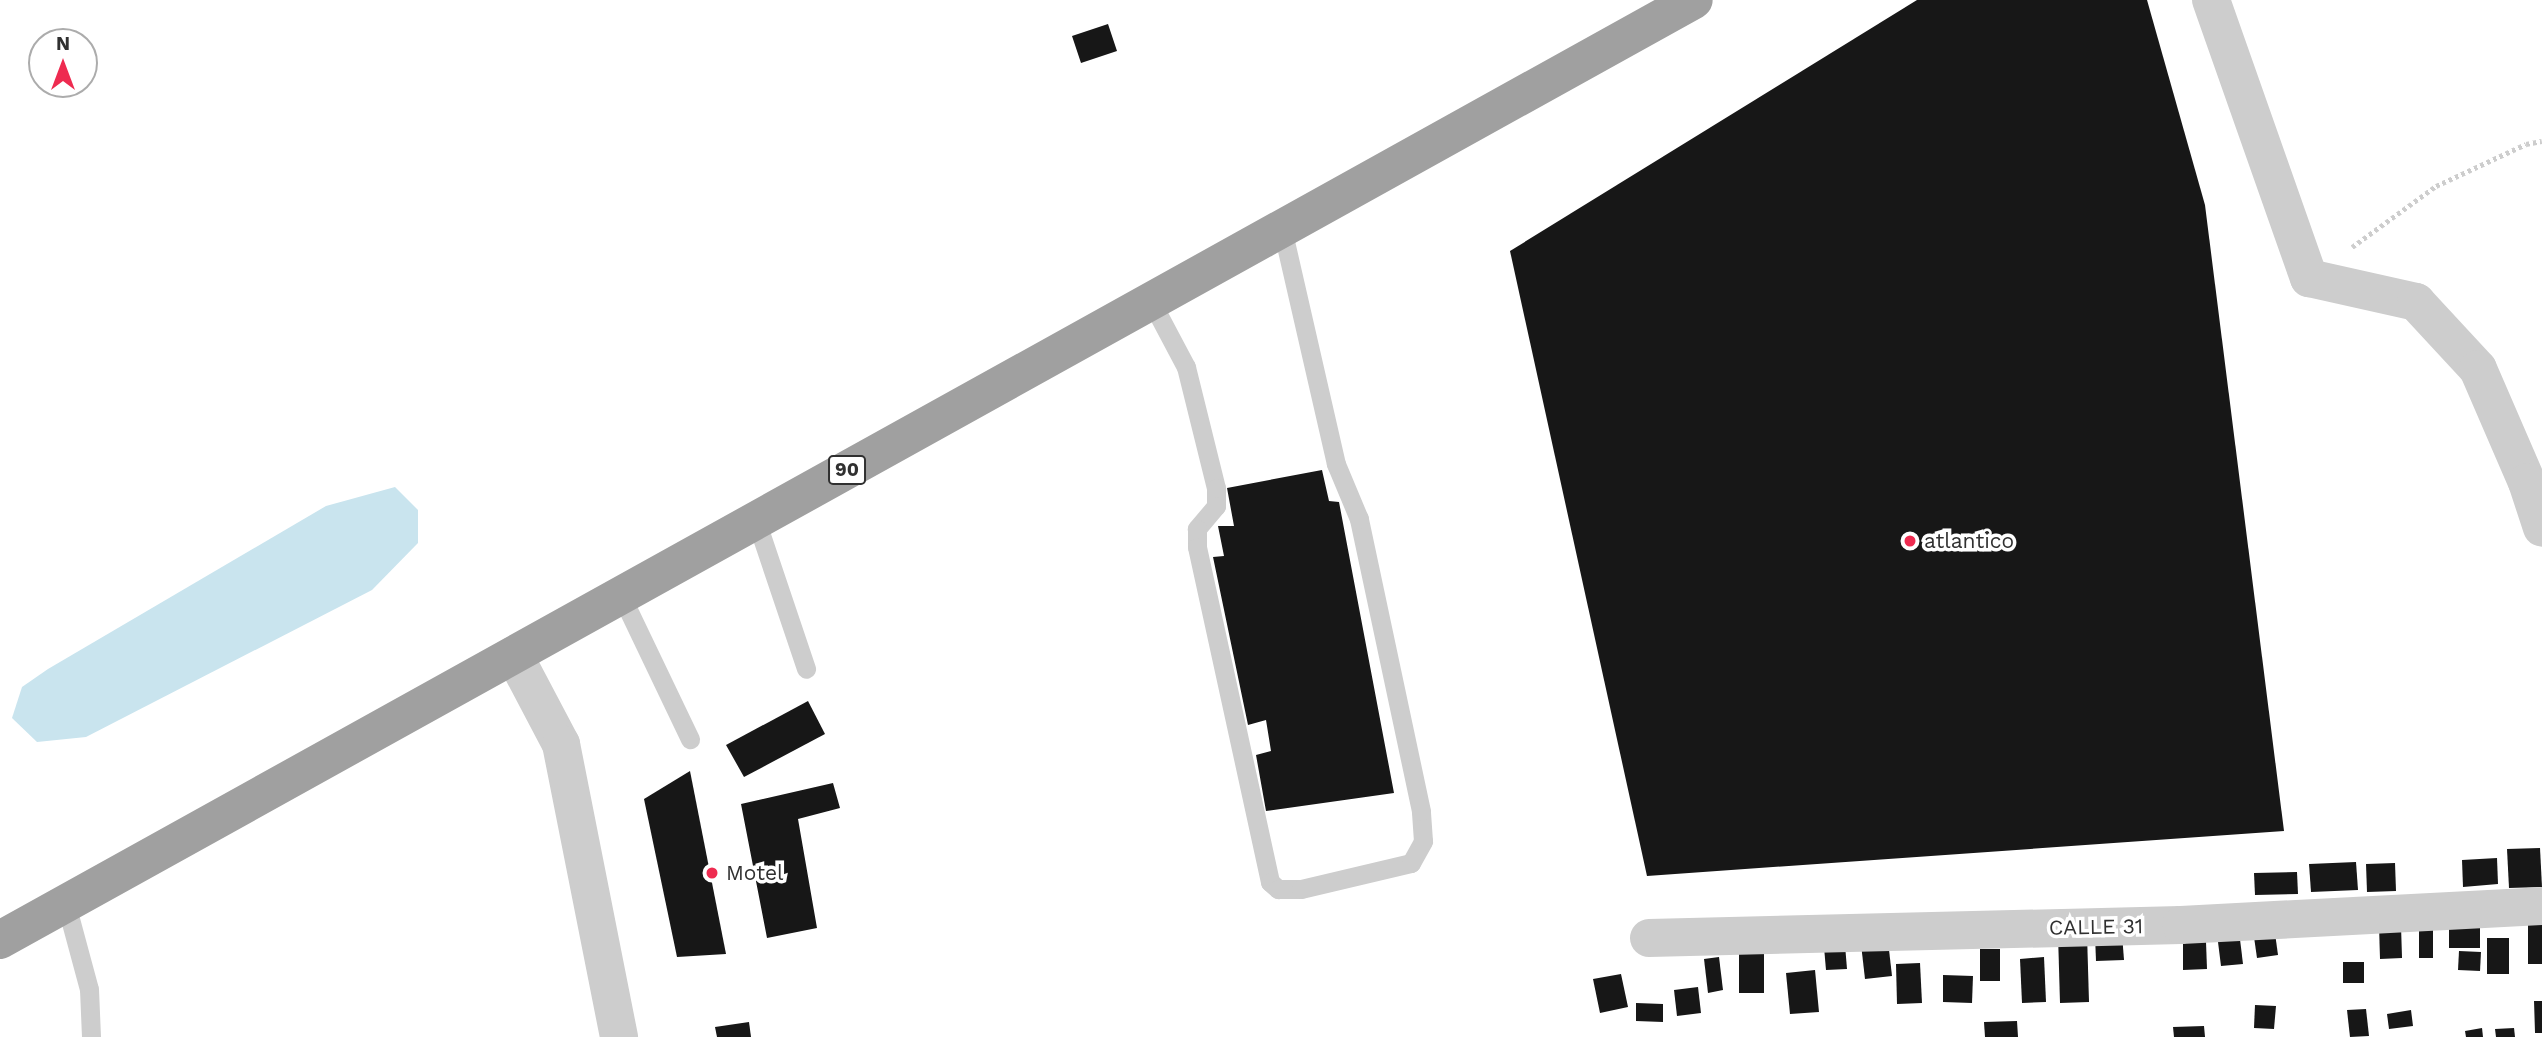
<!DOCTYPE html>
<html>
<head>
<meta charset="utf-8">
<style>
  body { margin:0 }
  #map { position:relative; width:2542px; height:1037px; overflow:hidden; background:#fff; font-family:"Work Sans",sans-serif }
  div>[style] { position:absolute }
  [style*='--x'] { left:calc(var(--x)*1px); top:calc(var(--y)*1px); width:calc(var(--w)*1px); rotate:calc(var(--a)*1deg) }
  .water>* { inset:0; background:#c9e4ee }
  .building>* { inset:0; background:#171717 }
  .path>* { height:4.5px; margin-top:-2.25px; transform-origin:0; background:repeating-linear-gradient(90deg,#cdcdcd 0 3.5px,transparent 0 7px) }
  .service>* { height:19px; margin:-9.5px; padding:0 9.5px; transform-origin:9.5px; border-radius:9.5px; background:#cdcdcd }
  .minor>* { height:38px; margin:-19px; padding:0 19px; transform-origin:19px; border-radius:19px; background:#cdcdcd }
  .trunk>* { height:38px; margin:-19px; padding:0 19px; transform-origin:19px; border-radius:19px; background:#a0a0a0 }
  .dots>* { width:19px; height:19px; translate:-50% -50%; box-sizing:border-box; border:4px solid #fff; border-radius:50% }
  span { translate:-50% -50%; white-space:nowrap; text-align:center; line-height:1.15; -webkit-text-stroke:7px #fff; paint-order:stroke }
  .shield-label span { padding:2px 5px; background:#fff; border:2px solid; border-radius:5px; -webkit-text-stroke-width:0 }
  .shield-label { font-size:19px; color:#303030; font-weight:700 }
  .poi-label { font-size:21px; color:#303030 }
  .left { translate:0 -50%; text-align:left }
  .street-label { font-size:21px; color:#303030 }
  .north { position:absolute; left:28px; top:28px; width:70px; height:70px; box-sizing:border-box; background:#fff; border:2px solid #acacac; border-radius:50%; rotate:0deg; font-size:19px; font-weight:700; line-height:28px; text-align:center; color:#303030 }
  .north::after { content:''; display:block; margin:auto; width:24px; height:32px; background:#ee2b50; clip-path:polygon(50% 0,100% 100%,50% 72%,0 100%) }
</style>
</head>
<body>
<div id="map">
  <div class="water">
    <div style="clip-path:polygon(395px 487px,418px 510px,418px 543px,372px 590px,86px 737px,37px 742px,12px 718px,22px 687px,48px 669px,326px 506px)"></div>
  </div>
  <div class="building">
    <div style="clip-path:polygon(1917px 0,2147px 0,2205px 205px,2284px 831px,1647px 876px,1510px 251px)"></div>
    <div style="clip-path:polygon(1108px 24px,1117px 51px,1081px 63px,1072px 36px)"></div>
    <div style="clip-path:polygon(1322px 470px,1329px 501px,1339px 502px,1394px 793px,1266px 811px,1256px 755px,1271px 751px,1266px 720px,1248px 725px,1213px 557px,1224px 556px,1218px 526px,1234px 526px,1227px 488px)"></div>
    <div style="clip-path:polygon(808px 701px,825px 734px,744px 777px,726px 745px)"></div>
    <div style="clip-path:polygon(690px 771px,726px 954px,677px 957px,644px 799px)"></div>
    <div style="clip-path:polygon(833px 783px,840px 808px,798px 819px,817px 928px,767px 938px,741px 804px)"></div>
    <div style="clip-path:polygon(2540px 848px,2542px 887px,2509px 888px,2507px 849px)"></div>
    <div style="clip-path:polygon(2497px 858px,2498px 884px,2463px 887px,2462px 860px)"></div>
    <div style="clip-path:polygon(2356px 862px,2358px 890px,2311px 892px,2309px 864px)"></div>
    <div style="clip-path:polygon(2395px 863px,2396px 891px,2367px 892px,2366px 864px)"></div>
    <div style="clip-path:polygon(2297px 872px,2298px 894px,2255px 895px,2254px 873px)"></div>
    <div style="clip-path:polygon(2528px 920px,2542px 920px,2542px 964px,2528px 964px)"></div>
    <div style="clip-path:polygon(2379px 925px,2401px 925px,2402px 958px,2380px 959px)"></div>
    <div style="clip-path:polygon(2449px 925px,2480px 925px,2480px 948px,2449px 948px)"></div>
    <div style="clip-path:polygon(2274px 926px,2278px 955px,2257px 958px,2253px 930px)"></div>
    <div style="clip-path:polygon(2419px 930px,2433px 930px,2433px 958px,2419px 958px)"></div>
    <div style="clip-path:polygon(2239px 931px,2243px 964px,2221px 966px,2217px 934px)"></div>
    <div style="clip-path:polygon(2058px 934px,2087px 934px,2089px 1002px,2060px 1003px)"></div>
    <div style="clip-path:polygon(2122px 934px,2124px 960px,2096px 961px,2095px 935px)"></div>
    <div style="clip-path:polygon(2487px 938px,2509px 938px,2509px 974px,2487px 974px)"></div>
    <div style="clip-path:polygon(1888px 941px,1892px 976px,1865px 979px,1861px 944px)"></div>
    <div style="clip-path:polygon(2206px 942px,2207px 969px,2183px 970px,2183px 943px)"></div>
    <div style="clip-path:polygon(1845px 945px,1847px 969px,1826px 970px,1824px 947px)"></div>
    <div style="clip-path:polygon(1980px 949px,2000px 949px,2000px 981px,1980px 981px)"></div>
    <div style="clip-path:polygon(1739px 950px,1764px 950px,1764px 993px,1739px 993px)"></div>
    <div style="clip-path:polygon(2459px 951px,2481px 952px,2480px 971px,2458px 970px)"></div>
    <div style="clip-path:polygon(1719px 957px,1723px 990px,1708px 993px,1704px 959px)"></div>
    <div style="clip-path:polygon(2044px 957px,2046px 1002px,2022px 1003px,2020px 959px)"></div>
    <div style="clip-path:polygon(2343px 962px,2364px 962px,2364px 983px,2343px 983px)"></div>
    <div style="clip-path:polygon(1920px 963px,1922px 1003px,1897px 1004px,1896px 964px)"></div>
    <div style="clip-path:polygon(1815px 970px,1819px 1012px,1790px 1014px,1786px 973px)"></div>
    <div style="clip-path:polygon(1621px 974px,1628px 1007px,1600px 1013px,1593px 979px)"></div>
    <div style="clip-path:polygon(1943px 975px,1973px 976px,1972px 1003px,1943px 1002px)"></div>
    <div style="clip-path:polygon(1698px 987px,1701px 1013px,1677px 1016px,1674px 990px)"></div>
    <div style="clip-path:polygon(2534px 1001px,2542px 1001px,2542px 1033px,2535px 1033px)"></div>
    <div style="clip-path:polygon(1636px 1003px,1663px 1004px,1663px 1022px,1636px 1021px)"></div>
    <div style="clip-path:polygon(2255px 1005px,2276px 1006px,2274px 1029px,2254px 1028px)"></div>
    <div style="clip-path:polygon(2366px 1009px,2369px 1036px,2350px 1037px,2347px 1010px)"></div>
    <div style="clip-path:polygon(2411px 1010px,2413px 1026px,2389px 1029px,2387px 1014px)"></div>
    <div style="clip-path:polygon(2017px 1021px,2018px 1037px,1985px 1037px,1984px 1022px)"></div>
    <div style="clip-path:polygon(749px 1022px,751px 1037px,717px 1037px,715px 1027px)"></div>
    <div style="clip-path:polygon(2204px 1026px,2205px 1037px,2174px 1037px,2173px 1027px)"></div>
    <div style="clip-path:polygon(2482px 1028px,2483px 1037px,2466px 1037px,2465px 1031px)"></div>
    <div style="clip-path:polygon(2514px 1028px,2515px 1037px,2496px 1037px,2495px 1029px)"></div>
  </div>
  <div class="path">
    <div style="--x:2352;--y:247;--w:104;--a:-36"></div>
    <div style="--x:2436;--y:186;--w:99;--a:-25"></div>
    <div style="--x:2526;--y:144;--w:16;--a:-11"></div>
  </div>
  <div class="service">
    <div style="--x:1151;--y:301;--w:75;--a:62.1"></div>
    <div style="--x:1186;--y:367;--w:125;--a:76.1"></div>
    <div style="--x:1216;--y:488;--w:18;--a:90"></div>
    <div style="--x:1216;--y:506;--w:30;--a:130"></div>
    <div style="--x:1197;--y:529;--w:18;--a:90"></div>
    <div style="--x:1197;--y:547;--w:343;--a:77.7"></div>
    <div style="--x:1270;--y:882;--w:11;--a:41"></div>
    <div style="--x:1278;--y:889;--w:23;--a:0"></div>
    <div style="--x:1301;--y:889;--w:113;--a:-13.3"></div>
    <div style="--x:1411;--y:863;--w:25;--a:-61"></div>
    <div style="--x:1423;--y:841;--w:30;--a:-94"></div>
    <div style="--x:1421;--y:811;--w:299;--a:-102"></div>
    <div style="--x:1359;--y:519;--w:60;--a:-112.7"></div>
    <div style="--x:1336;--y:464;--w:241;--a:-102.9"></div>
    <div style="--x:756;--y:520;--w:157;--a:71.4"></div>
    <div style="--x:621;--y:595;--w:160;--a:64.4"></div>
    <div style="--x:66;--y:904;--w:88;--a:74.9"></div>
    <div style="--x:89;--y:989;--w:48;--a:87.6"></div>
  </div>
  <div class="minor">
    <div style="--x:2211;--y:0;--w:295;--a:70.6"></div>
    <div style="--x:2309;--y:278;--w:110;--a:12.6"></div>
    <div style="--x:2416;--y:302;--w:91;--a:47.2"></div>
    <div style="--x:2478;--y:369;--w:123;--a:66.6"></div>
    <div style="--x:2527;--y:482;--w:48;--a:71.9"></div>
    <div style="--x:514;--y:655;--w:101;--a:62.2"></div>
    <div style="--x:561;--y:744;--w:299;--a:78.8"></div>
    <div style="--x:1649;--y:938;--w:532;--a:-1.4"></div>
    <div style="--x:2181;--y:925;--w:361;--a:-3"></div>
  </div>
  <div class="trunk">
    <div style="--x:0;--y:940;--w:1937;--a:-29.03"></div>
  </div>
  <div class="dots">
    <div style="left:1910px;top:541px;background:#ee2b50"></div>
    <div style="left:712px;top:873px;background:#ee2b50"></div>
  </div>
  <div class="shield-label">
    <span style="left:847px;top:470px">90</span>
  </div>
  <div class="poi-label">
    <span class="left" style="left:1924px;top:541px">atlantico</span>
    <span class="left" style="left:726px;top:873px">Motel</span>
  </div>
  <div class="street-label">
    <span style="left:2096px;top:927px;rotate:-1deg">CALLE 31</span>
  </div>
  <div class="north">N</div>
</div>
</body>
</html>
